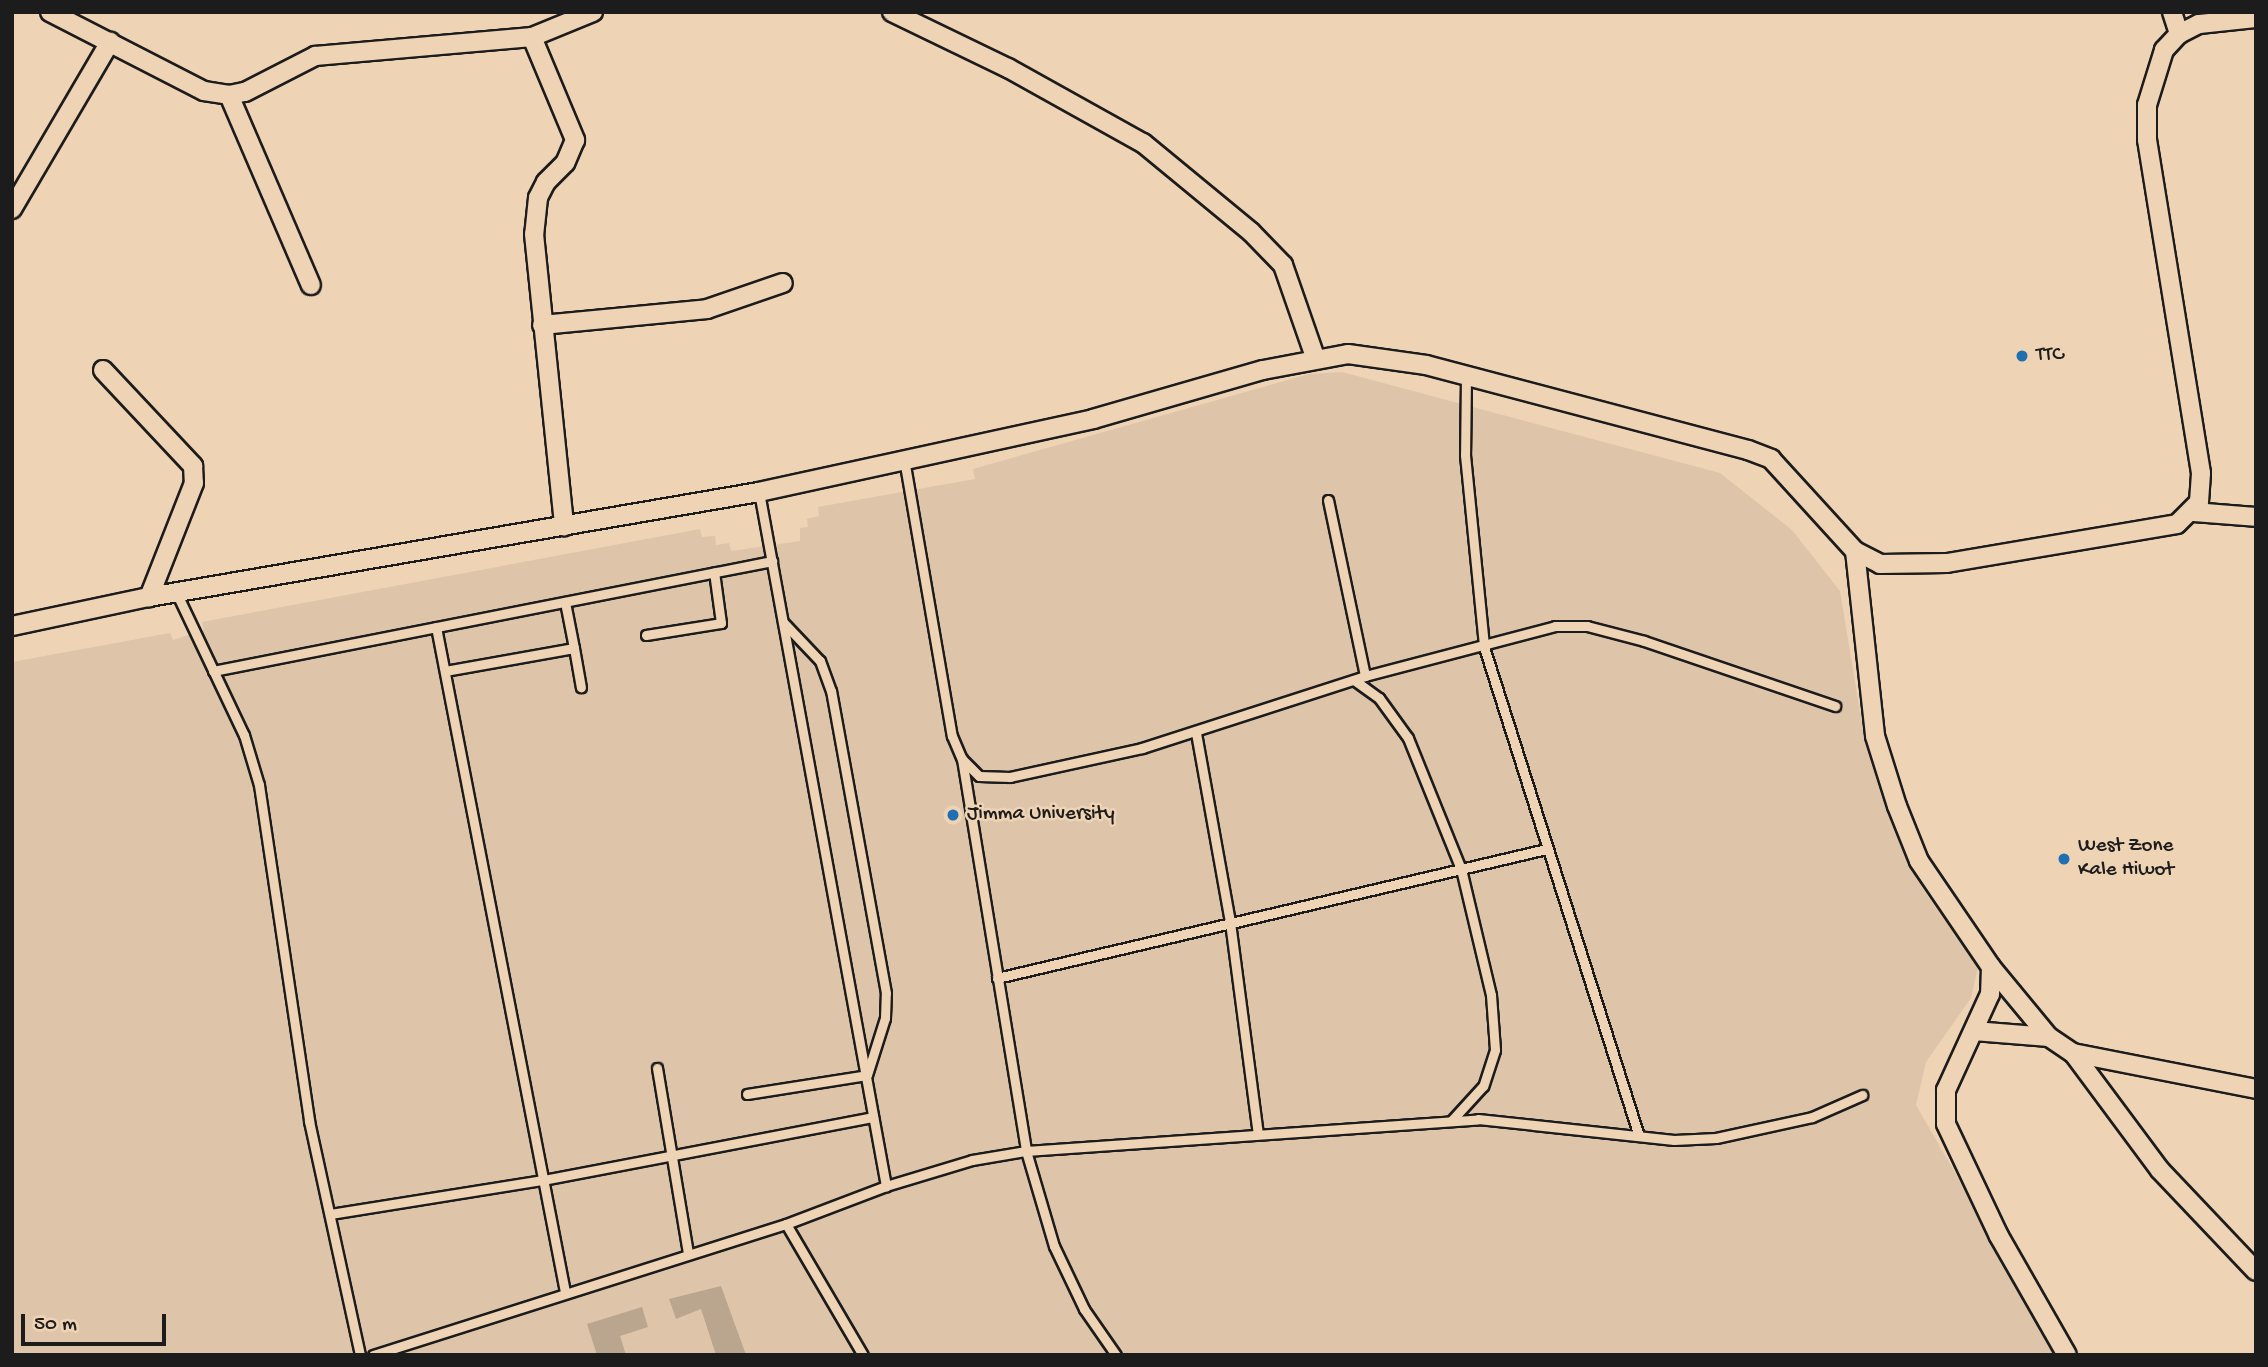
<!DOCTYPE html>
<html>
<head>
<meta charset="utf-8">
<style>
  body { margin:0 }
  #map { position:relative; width:2268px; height:1367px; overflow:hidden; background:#eed3b5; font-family:"Gochi Hand",sans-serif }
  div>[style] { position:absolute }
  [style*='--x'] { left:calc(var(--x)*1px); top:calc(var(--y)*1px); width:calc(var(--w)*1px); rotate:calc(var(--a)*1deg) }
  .built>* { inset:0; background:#dec5aa }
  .building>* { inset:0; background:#baa58f }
  .roads { filter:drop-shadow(2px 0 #1c1c1c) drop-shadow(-2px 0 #1c1c1c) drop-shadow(0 2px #1c1c1c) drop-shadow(0 -2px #1c1c1c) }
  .service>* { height:9px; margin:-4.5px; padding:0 4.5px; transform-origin:4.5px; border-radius:4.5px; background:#eed3b5 }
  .minor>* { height:18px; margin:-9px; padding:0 9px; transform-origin:9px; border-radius:9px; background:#eed3b5 }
  .dots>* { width:19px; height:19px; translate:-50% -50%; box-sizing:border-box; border:4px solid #eed3b5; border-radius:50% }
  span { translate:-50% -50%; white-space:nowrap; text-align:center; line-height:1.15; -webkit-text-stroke:5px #eed3b5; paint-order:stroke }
  .poi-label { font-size:21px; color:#1c1c1c }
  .left { translate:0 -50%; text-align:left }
  .frame { position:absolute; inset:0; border:14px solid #1c1c1c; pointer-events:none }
  .scale { position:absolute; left:21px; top:1314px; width:145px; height:32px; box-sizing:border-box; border:4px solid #1c1c1c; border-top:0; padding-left:9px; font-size:21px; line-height:24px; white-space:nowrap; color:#1c1c1c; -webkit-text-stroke:5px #eed3b5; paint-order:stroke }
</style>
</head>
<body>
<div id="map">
  <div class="built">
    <div style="clip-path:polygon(1342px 372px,1720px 473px,1792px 530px,1840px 591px,1865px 742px,1922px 888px,1978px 967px,1971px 998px,1926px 1062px,1916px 1105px,2060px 1355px,12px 1355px,12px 662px,170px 633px,173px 640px,204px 630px,202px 622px,700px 529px,702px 537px,715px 536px,716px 545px,729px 543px,731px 551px,800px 541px,800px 528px,808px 527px,807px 519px,819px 516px,818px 507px,975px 479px,973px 469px,1309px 374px)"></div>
  </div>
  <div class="building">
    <div style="clip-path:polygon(721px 1286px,746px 1355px,716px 1355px,701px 1309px,676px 1319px,669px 1299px)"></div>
    <div style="clip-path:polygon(642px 1307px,648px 1327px,620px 1336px,626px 1355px,597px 1355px,587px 1324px)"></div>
  </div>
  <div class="roads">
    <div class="service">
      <div style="--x:1466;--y:377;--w:78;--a:90.7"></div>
      <div style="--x:1465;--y:455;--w:193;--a:84.3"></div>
      <div style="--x:1484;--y:647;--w:510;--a:72.42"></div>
      <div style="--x:904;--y:459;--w:281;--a:80.2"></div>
      <div style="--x:952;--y:736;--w:25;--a:67"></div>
      <div style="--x:962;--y:759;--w:24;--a:45"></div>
      <div style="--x:979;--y:776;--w:31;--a:2"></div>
      <div style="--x:1010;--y:777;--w:135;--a:-12.4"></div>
      <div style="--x:1142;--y:748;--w:234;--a:-17.9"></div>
      <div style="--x:1365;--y:676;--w:196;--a:-14.7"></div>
      <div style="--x:1555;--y:626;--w:32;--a:0"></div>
      <div style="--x:1587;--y:626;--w:59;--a:14.7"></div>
      <div style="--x:1644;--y:641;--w:202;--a:18.8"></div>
      <div style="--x:759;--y:492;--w:706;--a:79.63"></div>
      <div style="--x:1328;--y:500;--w:180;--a:78.1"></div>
      <div style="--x:176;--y:592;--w:158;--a:64.6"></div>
      <div style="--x:244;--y:735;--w:52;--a:73.3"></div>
      <div style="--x:259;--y:785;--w:340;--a:81.5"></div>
      <div style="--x:309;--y:1121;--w:239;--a:77.7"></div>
      <div style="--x:436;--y:627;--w:677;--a:79.02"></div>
      <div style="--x:646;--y:635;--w:76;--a:-9.1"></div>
      <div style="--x:721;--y:623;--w:51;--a:-97.8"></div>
      <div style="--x:574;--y:648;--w:40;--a:80"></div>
      <div style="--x:213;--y:671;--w:570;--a:-11.13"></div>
      <div style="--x:445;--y:671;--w:131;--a:-10.1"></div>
      <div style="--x:574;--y:648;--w:47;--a:-101.1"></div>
      <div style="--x:1354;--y:680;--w:31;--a:36"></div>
      <div style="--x:1379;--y:698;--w:49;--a:54.1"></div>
      <div style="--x:1408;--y:738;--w:141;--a:68"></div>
      <div style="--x:1461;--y:869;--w:130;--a:76.6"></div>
      <div style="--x:1491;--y:995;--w:55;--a:85.8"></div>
      <div style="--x:1495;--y:1050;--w:38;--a:108"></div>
      <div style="--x:1483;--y:1086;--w:47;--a:132.4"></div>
      <div style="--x:1196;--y:733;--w:192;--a:79.8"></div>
      <div style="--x:1230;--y:922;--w:214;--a:82.5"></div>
      <div style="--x:962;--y:759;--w:397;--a:80.7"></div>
      <div style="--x:1026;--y:1151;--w:99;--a:73.6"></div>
      <div style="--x:1054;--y:1246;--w:70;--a:64.5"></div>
      <div style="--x:1084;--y:1309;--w:56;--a:55.2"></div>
      <div style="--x:997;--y:978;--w:564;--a:-13.22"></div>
      <div style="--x:657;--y:1068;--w:189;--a:80.5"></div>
      <div style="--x:747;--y:1094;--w:121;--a:-9"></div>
      <div style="--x:867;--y:1075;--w:60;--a:-72.5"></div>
      <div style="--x:885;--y:1018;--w:25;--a:-88"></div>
      <div style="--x:886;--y:993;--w:307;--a:-100.3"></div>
      <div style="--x:831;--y:691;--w:32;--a:-110"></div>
      <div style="--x:820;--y:661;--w:54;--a:-133.5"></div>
      <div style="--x:330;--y:1214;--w:216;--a:-9.1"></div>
      <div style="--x:543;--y:1180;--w:336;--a:-10.8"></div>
      <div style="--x:786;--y:1224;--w:152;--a:59.6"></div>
      <div style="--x:373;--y:1355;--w:433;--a:-17.6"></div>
      <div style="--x:786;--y:1224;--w:107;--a:-20.8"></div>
      <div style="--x:886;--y:1186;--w:90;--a:-16.8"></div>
      <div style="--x:972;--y:1160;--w:55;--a:-9.5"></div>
      <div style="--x:1026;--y:1151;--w:453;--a:-4"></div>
      <div style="--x:1478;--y:1119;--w:197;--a:6.1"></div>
      <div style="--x:1674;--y:1140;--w:42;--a:-2.7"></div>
      <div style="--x:1716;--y:1138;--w:98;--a:-12.3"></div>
      <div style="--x:1812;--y:1117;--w:55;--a:-23.7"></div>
    </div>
    <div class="minor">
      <div style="--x:50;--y:12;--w:173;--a:27.2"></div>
      <div style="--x:204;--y:91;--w:25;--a:9"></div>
      <div style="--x:229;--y:95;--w:16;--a:-11"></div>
      <div style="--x:245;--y:92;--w:79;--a:-27.2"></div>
      <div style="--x:315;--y:56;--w:218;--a:-5"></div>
      <div style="--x:532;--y:37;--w:66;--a:-22.3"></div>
      <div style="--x:892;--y:12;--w:129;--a:25.8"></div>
      <div style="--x:1008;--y:68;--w:154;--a:29.1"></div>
      <div style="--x:1143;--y:143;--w:140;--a:39.5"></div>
      <div style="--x:1251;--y:232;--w:46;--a:45.9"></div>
      <div style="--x:1283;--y:265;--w:97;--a:70.8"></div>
      <div style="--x:2172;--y:12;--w:23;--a:72"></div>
      <div style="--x:532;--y:37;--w:112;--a:67.3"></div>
      <div style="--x:575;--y:140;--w:25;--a:113"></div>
      <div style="--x:565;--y:163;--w:27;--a:135"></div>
      <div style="--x:546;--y:182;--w:18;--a:117"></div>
      <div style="--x:538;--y:198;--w:36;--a:96"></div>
      <div style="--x:534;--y:234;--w:294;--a:84.1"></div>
      <div style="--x:229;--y:95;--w:207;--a:66.7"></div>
      <div style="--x:12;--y:209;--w:194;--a:-59.6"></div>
      <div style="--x:542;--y:325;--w:166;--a:-5.5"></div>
      <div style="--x:707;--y:309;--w:80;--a:-18.9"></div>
      <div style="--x:103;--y:370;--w:132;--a:46.8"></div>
      <div style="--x:193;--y:466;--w:17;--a:87"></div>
      <div style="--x:194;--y:483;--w:123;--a:111.5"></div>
      <div style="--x:2193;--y:512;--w:63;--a:4.5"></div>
      <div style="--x:1855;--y:551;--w:186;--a:83.8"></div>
      <div style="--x:1875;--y:736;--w:73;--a:72.6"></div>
      <div style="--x:1897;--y:806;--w:59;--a:68.2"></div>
      <div style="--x:1919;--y:861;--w:128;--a:55.8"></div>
      <div style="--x:1991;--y:967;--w:27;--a:92"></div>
      <div style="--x:1990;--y:994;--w:106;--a:114.6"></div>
      <div style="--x:1946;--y:1090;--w:34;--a:90"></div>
      <div style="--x:1946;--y:1124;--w:124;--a:64.7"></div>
      <div style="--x:1999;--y:1236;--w:137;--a:60.3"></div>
      <div style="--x:12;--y:626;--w:140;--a:-12"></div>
      <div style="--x:149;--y:597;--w:619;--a:-9.77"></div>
      <div style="--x:759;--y:492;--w:342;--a:-12.3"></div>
      <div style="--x:1093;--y:419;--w:177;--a:-16.1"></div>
      <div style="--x:1263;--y:370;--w:86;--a:-10.7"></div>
      <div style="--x:1348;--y:354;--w:79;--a:8"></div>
      <div style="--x:1426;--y:365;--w:333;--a:14.8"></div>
      <div style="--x:1748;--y:450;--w:25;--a:21"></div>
      <div style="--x:1771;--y:459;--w:125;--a:47.6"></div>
      <div style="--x:1855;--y:551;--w:28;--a:27"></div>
      <div style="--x:1880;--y:564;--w:67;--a:-0.9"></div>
      <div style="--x:1947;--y:563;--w:233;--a:-9.6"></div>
      <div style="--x:2177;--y:524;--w:31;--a:-45"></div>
      <div style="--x:2199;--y:502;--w:29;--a:-86"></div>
      <div style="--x:2201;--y:473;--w:337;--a:-99.2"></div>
      <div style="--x:2147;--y:140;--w:35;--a:-90"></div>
      <div style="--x:2147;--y:105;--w:58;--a:-72.8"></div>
      <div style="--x:2164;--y:50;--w:22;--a:-47"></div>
      <div style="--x:2179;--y:34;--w:22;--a:-27"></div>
      <div style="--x:2199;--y:24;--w:57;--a:-6"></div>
      <div style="--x:1991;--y:967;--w:91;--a:50.4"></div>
      <div style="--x:2049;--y:1037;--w:29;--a:34"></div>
      <div style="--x:2073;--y:1053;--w:187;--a:11.1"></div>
      <div style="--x:1974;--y:1031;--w:75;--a:4.6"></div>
      <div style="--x:2073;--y:1053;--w:146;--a:53.4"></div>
      <div style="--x:2160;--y:1170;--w:139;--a:46.5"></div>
    </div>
  </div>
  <div class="dots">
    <div style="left:2022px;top:356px;background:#1f6fb2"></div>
    <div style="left:953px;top:815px;background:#1f6fb2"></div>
    <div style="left:2064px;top:859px;background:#1f6fb2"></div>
  </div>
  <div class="poi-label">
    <span class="left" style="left:2036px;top:356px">TTC</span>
    <span class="left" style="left:967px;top:815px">Jimma University</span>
    <span class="left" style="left:2078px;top:859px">West Zone<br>Kale Hiwot</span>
  </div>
  <div class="frame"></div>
  <div class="scale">50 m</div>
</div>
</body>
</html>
